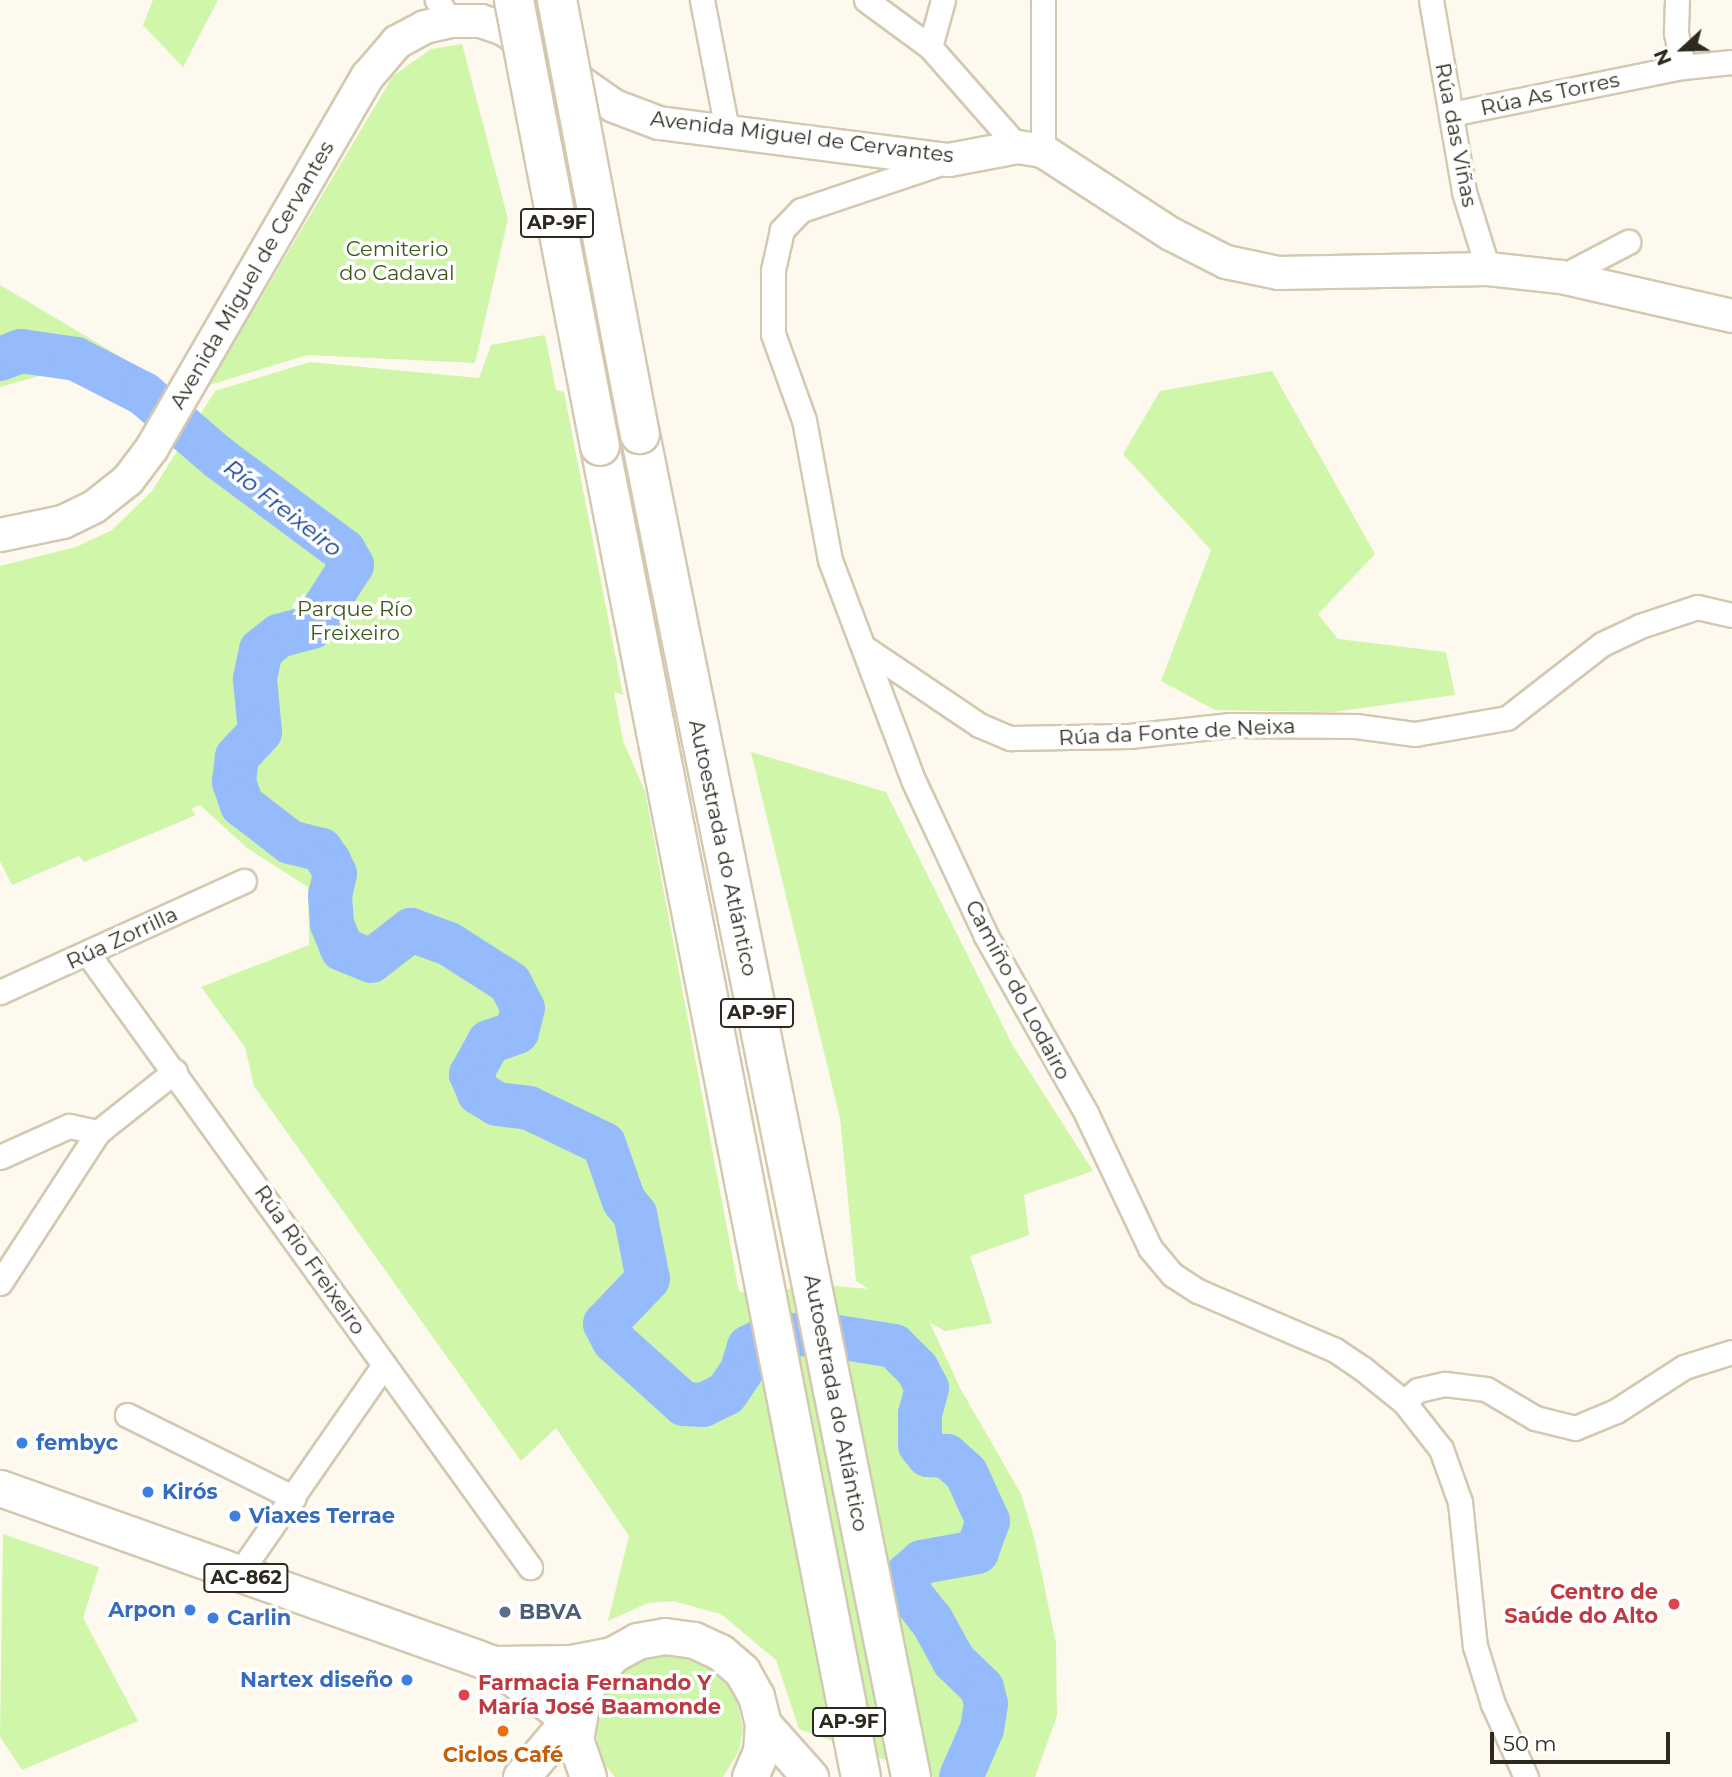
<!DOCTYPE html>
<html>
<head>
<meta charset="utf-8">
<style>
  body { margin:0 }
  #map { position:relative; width:1732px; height:1777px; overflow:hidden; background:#fef9ef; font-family:Montserrat,sans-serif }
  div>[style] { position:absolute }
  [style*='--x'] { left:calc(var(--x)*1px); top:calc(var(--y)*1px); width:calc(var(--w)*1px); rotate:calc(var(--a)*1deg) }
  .green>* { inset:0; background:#cff6a9 }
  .river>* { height:44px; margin:-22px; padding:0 22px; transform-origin:22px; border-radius:22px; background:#96bbfc }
  .roads { filter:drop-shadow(2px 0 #d4c8b0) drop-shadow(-2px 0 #d4c8b0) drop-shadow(0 2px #d4c8b0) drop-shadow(0 -2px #d4c8b0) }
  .street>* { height:23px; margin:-11.5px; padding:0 11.5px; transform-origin:11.5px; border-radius:11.5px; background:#fff }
  .secondary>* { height:32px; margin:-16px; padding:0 16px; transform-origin:16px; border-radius:16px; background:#fff }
  .primary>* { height:35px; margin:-17.5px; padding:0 17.5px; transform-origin:17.5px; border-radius:17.5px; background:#fff }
  .highway>* { height:38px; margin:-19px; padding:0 19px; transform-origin:19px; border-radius:19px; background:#fff }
  .bridges { filter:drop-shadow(2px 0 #d4c8b0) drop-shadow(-2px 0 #d4c8b0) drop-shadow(0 2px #d4c8b0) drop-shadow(0 -2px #d4c8b0) }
  .highway-bridge>* { height:38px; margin:-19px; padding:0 19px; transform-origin:19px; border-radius:19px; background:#fff }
  .dots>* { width:19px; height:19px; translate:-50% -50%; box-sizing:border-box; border:4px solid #fff; border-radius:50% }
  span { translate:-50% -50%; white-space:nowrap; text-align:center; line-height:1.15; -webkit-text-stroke:7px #fff; paint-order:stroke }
  .shield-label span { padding:2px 5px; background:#fff; border:2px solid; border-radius:5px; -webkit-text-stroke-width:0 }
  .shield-label { font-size:19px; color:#2d291f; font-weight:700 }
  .street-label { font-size:21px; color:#2d291f }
  .park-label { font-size:21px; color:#3c5719 }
  .shop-label { font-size:21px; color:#366cbe; font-weight:700 }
  .left { translate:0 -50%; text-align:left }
  .right { translate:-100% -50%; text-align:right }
  .health-label { font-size:21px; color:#be3a42; font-weight:700 }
  .service-label { font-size:21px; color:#4e5e75; font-weight:700 }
  .food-label { font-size:21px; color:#c56008; font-weight:700 }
  .water-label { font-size:23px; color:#0b3b95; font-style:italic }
  .north { position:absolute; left:1648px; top:14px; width:70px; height:70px; -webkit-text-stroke:5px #fff; paint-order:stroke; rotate:248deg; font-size:19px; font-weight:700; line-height:28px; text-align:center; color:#2d291f }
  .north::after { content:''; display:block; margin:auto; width:24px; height:32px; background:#2d291f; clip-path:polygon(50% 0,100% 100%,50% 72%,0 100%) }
  .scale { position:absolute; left:1490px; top:1732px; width:180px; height:32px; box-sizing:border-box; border:4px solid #2d291f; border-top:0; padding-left:9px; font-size:21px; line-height:24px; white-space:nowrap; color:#2d291f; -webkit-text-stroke:5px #fff; paint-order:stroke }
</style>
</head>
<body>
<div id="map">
  <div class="green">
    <div style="clip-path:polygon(153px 0,218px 0,183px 67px,143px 25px)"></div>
    <div style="clip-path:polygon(462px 44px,508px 219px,475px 363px,308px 355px,209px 385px,393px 76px,431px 49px)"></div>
    <div style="clip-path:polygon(0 285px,158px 379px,145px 406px,68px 368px,0 387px)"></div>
    <div style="clip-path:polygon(545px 335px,556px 390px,564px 392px,623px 695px,614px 692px,623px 741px,645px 791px,739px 1292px,836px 1286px,869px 1289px,856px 1281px,840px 1118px,751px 752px,886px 792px,1012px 1044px,1093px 1171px,1024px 1195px,1029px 1235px,970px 1256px,992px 1323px,945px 1331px,930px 1323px,960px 1388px,1021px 1494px,1035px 1541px,1056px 1643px,1057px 1716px,1035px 1777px,934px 1777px,799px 1729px,776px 1660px,721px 1614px,673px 1601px,648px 1603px,608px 1621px,629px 1536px,556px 1428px,521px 1461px,254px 1086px,245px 1047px,201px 987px,309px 945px,308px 887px,247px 848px,200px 805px,191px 809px,196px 815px,84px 862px,79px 856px,12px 885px,0 861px,0 566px,76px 547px,112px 530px,152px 491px,215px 391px,310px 362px,479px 378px,491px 345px)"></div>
    <div style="clip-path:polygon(1272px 371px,1375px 554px,1318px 614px,1338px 639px,1446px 652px,1455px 695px,1333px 712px,1215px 710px,1161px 681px,1211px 550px,1123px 454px,1160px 391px)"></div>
    <div style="clip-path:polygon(3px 1534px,99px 1567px,83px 1618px,138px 1721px,22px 1770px,0 1737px)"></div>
    <div style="clip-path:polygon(665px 1652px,702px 1659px,735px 1692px,743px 1730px,739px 1751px,723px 1777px,615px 1777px,603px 1762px,594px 1727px,602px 1692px,617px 1672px,641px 1657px)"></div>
  </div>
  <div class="river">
    <div style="--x:0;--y:359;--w:22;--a:-21"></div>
    <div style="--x:21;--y:351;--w:56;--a:8.3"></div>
    <div style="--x:76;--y:359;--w:76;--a:27.2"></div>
    <div style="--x:144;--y:394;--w:99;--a:40.5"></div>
    <div style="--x:219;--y:458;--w:156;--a:36.6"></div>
    <div style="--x:344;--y:551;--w:16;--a:60"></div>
    <div style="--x:352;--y:565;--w:74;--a:122.8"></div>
    <div style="--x:312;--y:627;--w:34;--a:165"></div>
    <div style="--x:279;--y:636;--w:23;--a:142"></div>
    <div style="--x:261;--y:650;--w:30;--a:102"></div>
    <div style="--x:255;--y:679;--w:53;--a:84.6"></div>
    <div style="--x:260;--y:732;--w:34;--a:133"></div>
    <div style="--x:237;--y:757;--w:25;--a:97"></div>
    <div style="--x:234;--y:782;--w:24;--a:71"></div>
    <div style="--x:242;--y:805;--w:61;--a:37.6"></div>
    <div style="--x:290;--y:842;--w:32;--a:14"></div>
    <div style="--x:321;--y:850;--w:14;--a:54"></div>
    <div style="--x:329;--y:861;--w:14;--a:65"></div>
    <div style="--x:335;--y:874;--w:22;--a:103"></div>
    <div style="--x:330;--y:895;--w:29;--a:86"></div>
    <div style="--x:332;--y:924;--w:27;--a:68"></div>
    <div style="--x:342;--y:949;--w:31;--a:22"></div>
    <div style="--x:371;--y:961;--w:51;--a:-37.8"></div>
    <div style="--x:411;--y:930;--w:40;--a:20.2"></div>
    <div style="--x:449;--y:944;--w:72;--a:32.6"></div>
    <div style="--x:510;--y:983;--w:28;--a:63"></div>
    <div style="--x:523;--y:1008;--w:25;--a:104"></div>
    <div style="--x:517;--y:1032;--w:30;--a:160"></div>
    <div style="--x:489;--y:1042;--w:37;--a:119"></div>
    <div style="--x:471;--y:1074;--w:21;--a:67"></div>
    <div style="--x:479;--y:1093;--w:21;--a:31"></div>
    <div style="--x:497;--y:1104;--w:32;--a:7"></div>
    <div style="--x:529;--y:1108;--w:83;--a:25.6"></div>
    <div style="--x:604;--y:1144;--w:60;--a:70.7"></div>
    <div style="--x:624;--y:1201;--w:17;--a:50"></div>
    <div style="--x:635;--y:1214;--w:66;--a:78.7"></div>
    <div style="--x:648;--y:1279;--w:62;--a:133.7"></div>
    <div style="--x:605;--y:1324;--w:19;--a:62"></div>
    <div style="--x:614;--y:1341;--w:94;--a:42"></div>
    <div style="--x:684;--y:1404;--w:19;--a:3"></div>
    <div style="--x:703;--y:1405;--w:25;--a:-26"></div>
    <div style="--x:726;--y:1394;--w:29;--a:-56"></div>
    <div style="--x:742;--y:1370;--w:24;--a:-73"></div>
    <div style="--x:749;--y:1347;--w:18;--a:-27"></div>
    <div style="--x:765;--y:1339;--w:47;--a:-7.3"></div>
    <div style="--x:812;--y:1333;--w:83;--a:9"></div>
    <div style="--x:894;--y:1346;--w:33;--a:45"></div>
    <div style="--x:917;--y:1369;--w:21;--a:62"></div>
    <div style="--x:927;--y:1388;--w:27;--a:105"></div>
    <div style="--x:920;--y:1414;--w:31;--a:90"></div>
    <div style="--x:920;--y:1445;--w:13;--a:51"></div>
    <div style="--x:928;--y:1455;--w:19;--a:3"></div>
    <div style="--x:947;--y:1456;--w:25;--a:42"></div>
    <div style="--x:966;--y:1473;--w:53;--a:65.4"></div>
    <div style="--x:988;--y:1521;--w:33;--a:110"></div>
    <div style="--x:977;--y:1552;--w:56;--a:169.7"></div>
    <div style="--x:922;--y:1562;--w:20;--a:139"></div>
    <div style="--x:907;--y:1575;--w:17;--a:83"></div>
    <div style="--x:909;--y:1592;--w:37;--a:52"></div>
    <div style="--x:932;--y:1621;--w:46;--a:61.2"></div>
    <div style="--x:954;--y:1661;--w:39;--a:44"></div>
    <div style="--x:982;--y:1688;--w:16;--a:76"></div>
    <div style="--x:986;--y:1704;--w:25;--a:99"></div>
    <div style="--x:982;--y:1729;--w:52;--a:113.6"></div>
  </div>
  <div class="roads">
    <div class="street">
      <div style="--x:437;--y:0;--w:25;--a:58"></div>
      <div style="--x:702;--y:0;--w:132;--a:79.1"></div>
      <div style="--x:866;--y:0;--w:79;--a:36.3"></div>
      <div style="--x:930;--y:47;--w:133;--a:48.7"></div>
      <div style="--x:1043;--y:0;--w:151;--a:90"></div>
      <div style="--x:1431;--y:0;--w:195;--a:80.2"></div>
      <div style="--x:1464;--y:192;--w:81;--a:72.7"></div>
      <div style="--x:1677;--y:0;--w:33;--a:92"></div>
      <div style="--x:1676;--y:33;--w:35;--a:78"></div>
      <div style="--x:930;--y:47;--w:49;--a:-74.5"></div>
      <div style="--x:1451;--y:114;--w:237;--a:-11.5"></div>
      <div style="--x:1683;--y:67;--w:49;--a:-5.8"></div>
      <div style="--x:947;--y:161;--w:154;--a:161.4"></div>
      <div style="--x:801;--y:210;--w:28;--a:134"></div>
      <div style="--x:782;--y:230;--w:41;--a:102.7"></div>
      <div style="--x:773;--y:270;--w:64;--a:90"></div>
      <div style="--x:773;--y:334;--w:91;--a:70.2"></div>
      <div style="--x:804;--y:420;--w:142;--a:79.5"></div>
      <div style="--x:830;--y:560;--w:237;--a:69.3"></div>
      <div style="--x:914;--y:782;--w:170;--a:64.9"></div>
      <div style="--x:986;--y:936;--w:203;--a:60.5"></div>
      <div style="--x:1086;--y:1113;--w:149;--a:64.6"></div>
      <div style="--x:1150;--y:1248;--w:35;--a:50"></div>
      <div style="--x:1173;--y:1275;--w:30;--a:33"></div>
      <div style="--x:1198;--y:1291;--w:149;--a:23.3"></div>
      <div style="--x:1335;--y:1350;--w:32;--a:34"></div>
      <div style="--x:1362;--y:1368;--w:54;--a:39"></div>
      <div style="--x:1404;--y:1402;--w:60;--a:51.8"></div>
      <div style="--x:1441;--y:1449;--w:56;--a:70.3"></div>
      <div style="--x:1460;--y:1502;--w:145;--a:84.1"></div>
      <div style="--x:1475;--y:1646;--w:61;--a:72.8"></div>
      <div style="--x:1493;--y:1704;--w:80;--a:65.7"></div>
      <div style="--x:1561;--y:277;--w:76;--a:-27.6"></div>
      <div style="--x:865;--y:648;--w:138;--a:34"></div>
      <div style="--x:979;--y:725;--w:34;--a:23"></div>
      <div style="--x:1010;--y:738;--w:119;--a:-1"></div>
      <div style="--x:1129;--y:736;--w:102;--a:-6.2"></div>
      <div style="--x:1230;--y:725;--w:126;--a:0.5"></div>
      <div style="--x:1356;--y:726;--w:60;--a:7.7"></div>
      <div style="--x:1415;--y:734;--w:93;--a:-9.9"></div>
      <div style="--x:1507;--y:718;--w:120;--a:-37.9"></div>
      <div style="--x:1602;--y:644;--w:42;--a:-25.3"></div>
      <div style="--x:1640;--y:626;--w:60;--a:-18.4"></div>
      <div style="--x:1697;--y:607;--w:36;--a:13"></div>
      <div style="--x:88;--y:954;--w:756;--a:54.21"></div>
      <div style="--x:0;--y:992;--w:268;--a:-24.5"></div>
      <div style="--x:0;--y:1157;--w:76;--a:-24.2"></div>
      <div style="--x:69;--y:1126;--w:30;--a:12"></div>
      <div style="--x:0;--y:1283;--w:180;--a:-57"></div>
      <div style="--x:98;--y:1132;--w:98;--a:-38.4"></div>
      <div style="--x:1404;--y:1402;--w:18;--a:-41"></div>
      <div style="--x:1418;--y:1390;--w:28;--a:-13"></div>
      <div style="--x:1445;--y:1384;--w:41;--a:7"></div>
      <div style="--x:1486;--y:1389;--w:57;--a:30.6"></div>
      <div style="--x:1535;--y:1418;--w:41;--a:14"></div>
      <div style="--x:1575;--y:1428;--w:44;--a:-22.5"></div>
      <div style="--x:1616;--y:1411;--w:81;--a:-32.9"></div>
      <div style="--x:1684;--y:1367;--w:50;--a:-17.4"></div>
      <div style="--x:127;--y:1415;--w:186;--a:26.4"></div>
      <div style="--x:238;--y:1575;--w:254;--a:-55.2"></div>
    </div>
    <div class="secondary">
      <div style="--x:0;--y:535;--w:64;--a:-11.7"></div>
      <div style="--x:63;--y:522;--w:34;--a:-26"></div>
      <div style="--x:94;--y:507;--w:43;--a:-38.5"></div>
      <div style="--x:128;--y:480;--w:40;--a:-53"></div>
      <div style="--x:152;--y:448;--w:430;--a:-59.9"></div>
      <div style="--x:368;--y:76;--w:45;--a:-49.5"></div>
      <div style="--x:397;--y:42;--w:32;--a:-28"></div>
      <div style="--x:425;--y:27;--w:26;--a:-13"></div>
      <div style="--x:450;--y:21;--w:31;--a:0"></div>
      <div style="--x:481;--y:21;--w:24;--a:19"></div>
      <div style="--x:504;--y:29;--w:134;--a:35"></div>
      <div style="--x:614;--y:106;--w:48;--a:20.7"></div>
      <div style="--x:659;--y:123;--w:292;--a:7.3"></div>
      <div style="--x:949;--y:160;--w:70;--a:-10.7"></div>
      <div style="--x:1018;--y:147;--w:25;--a:9"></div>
      <div style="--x:1043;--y:151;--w:153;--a:33"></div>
      <div style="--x:1171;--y:234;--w:62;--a:27"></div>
      <div style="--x:1226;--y:262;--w:53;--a:11.9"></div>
      <div style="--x:1278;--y:273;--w:210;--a:-1.1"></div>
      <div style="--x:1488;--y:269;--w:73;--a:6.3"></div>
      <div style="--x:1561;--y:277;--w:175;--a:12.8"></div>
    </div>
    <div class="primary">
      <div style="--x:0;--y:1488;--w:524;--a:19.61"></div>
      <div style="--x:494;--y:1664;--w:78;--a:36.1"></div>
      <div style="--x:557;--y:1710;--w:34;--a:58"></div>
      <div style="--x:494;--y:1664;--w:77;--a:-0.7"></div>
      <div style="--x:571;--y:1663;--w:42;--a:-11"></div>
      <div style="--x:763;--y:1724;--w:71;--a:48.4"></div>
      <div style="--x:521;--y:1777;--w:87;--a:-49.7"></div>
      <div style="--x:588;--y:1777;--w:40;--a:-108.9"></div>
      <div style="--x:575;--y:1739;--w:50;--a:-79.6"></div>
      <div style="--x:584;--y:1690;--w:45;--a:-51.3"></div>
      <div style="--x:612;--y:1655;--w:29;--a:-29"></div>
      <div style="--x:637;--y:1641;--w:28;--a:-10"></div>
      <div style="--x:665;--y:1636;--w:29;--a:8"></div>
      <div style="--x:694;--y:1640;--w:29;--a:25"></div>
      <div style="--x:720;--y:1652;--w:29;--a:41"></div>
      <div style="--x:742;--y:1671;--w:29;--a:61"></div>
      <div style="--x:756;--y:1696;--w:29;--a:76"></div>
      <div style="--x:763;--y:1724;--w:27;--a:94"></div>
      <div style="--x:761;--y:1751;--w:28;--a:113"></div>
    </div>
    <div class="highway">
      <div style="--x:640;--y:434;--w:1370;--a:78.59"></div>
      <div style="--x:600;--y:446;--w:1356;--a:78.91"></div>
    </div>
  </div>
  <div class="bridges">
    <div class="highway-bridge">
      <div style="--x:514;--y:0;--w:454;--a:79.1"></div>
      <div style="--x:557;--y:0;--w:442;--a:79.2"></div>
    </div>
  </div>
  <div class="dots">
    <div style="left:22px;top:1443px;background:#3f7fe0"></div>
    <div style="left:148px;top:1492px;background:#3f7fe0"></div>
    <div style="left:235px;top:1516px;background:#3f7fe0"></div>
    <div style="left:1674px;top:1604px;background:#e0444e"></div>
    <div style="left:190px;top:1610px;background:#3f7fe0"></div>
    <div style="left:505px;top:1612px;background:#5c6f8a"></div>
    <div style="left:213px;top:1618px;background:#3f7fe0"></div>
    <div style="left:407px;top:1680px;background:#3f7fe0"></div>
    <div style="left:464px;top:1695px;background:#e0444e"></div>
    <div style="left:503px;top:1731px;background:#e8710a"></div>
  </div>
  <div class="shield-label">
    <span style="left:557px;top:223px">AP-9F</span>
    <span style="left:757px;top:1013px">AP-9F</span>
    <span style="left:246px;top:1578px">AC-862</span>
    <span style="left:849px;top:1722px">AP-9F</span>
  </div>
  <div class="street-label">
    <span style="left:1550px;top:94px;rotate:-12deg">Rúa As Torres</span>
    <span style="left:1456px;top:135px;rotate:79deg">Rúa das Viñas</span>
    <span style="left:802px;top:137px;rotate:7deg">Avenida Miguel de Cervantes</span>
    <span style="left:252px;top:275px;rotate:-60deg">Avenida Miguel de Cervantes</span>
    <span style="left:1177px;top:732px;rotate:-3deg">Rúa da Fonte de Neixa</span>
    <span style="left:723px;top:848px;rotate:78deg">Autoestrada do Atlántico</span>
    <span style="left:122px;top:938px;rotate:-25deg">Rúa Zorrilla</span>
    <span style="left:1018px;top:990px;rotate:62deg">Camiño do Lodairo</span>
    <span style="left:310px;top:1260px;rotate:55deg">Rúa Rio Freixeiro</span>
    <span style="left:836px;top:1403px;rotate:79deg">Autoestrada do Atlántico</span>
  </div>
  <div class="park-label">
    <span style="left:397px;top:261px">Cemiterio<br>do Cadaval</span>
    <span style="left:355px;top:621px">Parque Río<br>Freixeiro</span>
  </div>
  <div class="shop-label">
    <span class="left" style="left:36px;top:1443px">fembyc</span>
    <span class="left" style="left:162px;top:1492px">Kirós</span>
    <span class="left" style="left:249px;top:1516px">Viaxes Terrae</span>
    <span class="right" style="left:176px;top:1610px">Arpon</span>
    <span class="left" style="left:227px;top:1618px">Carlin</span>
    <span class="right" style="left:393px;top:1680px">Nartex diseño</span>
  </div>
  <div class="health-label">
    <span class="right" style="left:1658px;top:1604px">Centro de<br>Saúde do Alto</span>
    <span class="left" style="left:478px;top:1695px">Farmacia Fernando Y<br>María José Baamonde</span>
  </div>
  <div class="service-label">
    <span class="left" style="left:519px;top:1612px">BBVA</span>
  </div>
  <div class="food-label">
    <span style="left:503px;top:1755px">Ciclos Café</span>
  </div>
  <div class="water-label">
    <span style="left:283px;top:508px;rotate:38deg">Río Freixeiro</span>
  </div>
  <div class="north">N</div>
  <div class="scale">50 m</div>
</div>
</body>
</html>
